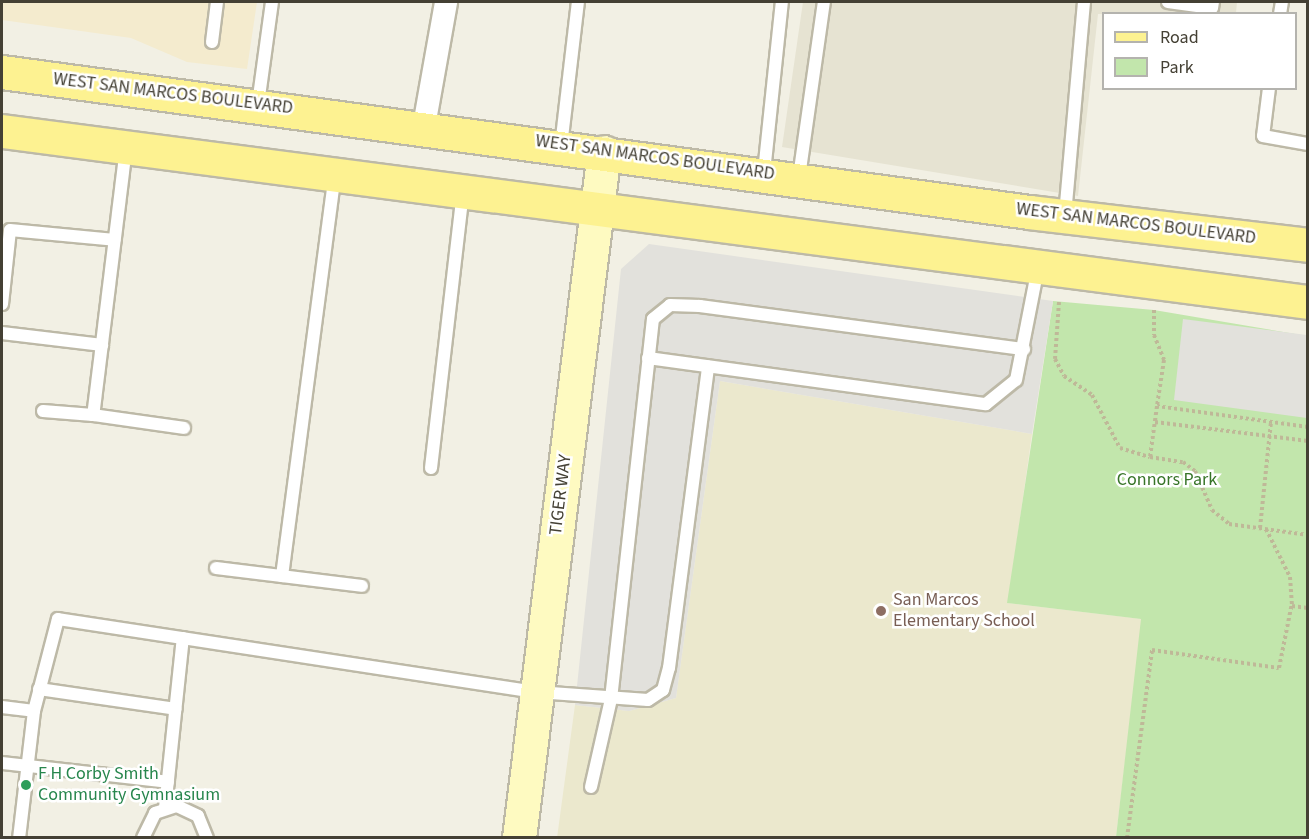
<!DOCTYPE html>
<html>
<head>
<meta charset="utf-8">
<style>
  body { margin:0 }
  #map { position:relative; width:1309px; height:839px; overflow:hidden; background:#f2f0e4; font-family:"Source Sans 3",sans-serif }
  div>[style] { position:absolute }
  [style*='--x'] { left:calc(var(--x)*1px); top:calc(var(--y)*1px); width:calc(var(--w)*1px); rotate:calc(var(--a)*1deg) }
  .residential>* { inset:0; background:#e6e3d2 }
  .commercial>* { inset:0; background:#f4ebce }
  .education>* { inset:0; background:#ebe8cd }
  .green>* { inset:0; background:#c2e6ac }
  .parking>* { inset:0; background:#e2e1dc }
  .path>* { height:4px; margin-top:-2px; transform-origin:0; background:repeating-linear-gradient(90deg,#bfb898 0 3px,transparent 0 6px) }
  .roads { filter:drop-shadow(2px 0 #bdb9a7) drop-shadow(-2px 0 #bdb9a7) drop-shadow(0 2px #bdb9a7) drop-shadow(0 -2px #bdb9a7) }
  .lane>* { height:12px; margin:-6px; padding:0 6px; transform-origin:6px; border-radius:6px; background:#fff }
  .street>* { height:22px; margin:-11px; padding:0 11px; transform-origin:11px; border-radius:11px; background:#fff }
  .secondary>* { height:33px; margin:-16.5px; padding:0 16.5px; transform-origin:16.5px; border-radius:16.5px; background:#fefac1 }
  .primary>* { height:33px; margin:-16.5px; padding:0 16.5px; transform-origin:16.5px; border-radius:16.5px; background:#fdf291 }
  .dots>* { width:16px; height:16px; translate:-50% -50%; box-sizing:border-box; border:3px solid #fff; border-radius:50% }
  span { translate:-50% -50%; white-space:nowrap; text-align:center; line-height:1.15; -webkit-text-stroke:5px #fff; paint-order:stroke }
  .street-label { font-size:18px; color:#444034 }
  .park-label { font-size:18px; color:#377428 }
  .education-label { font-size:18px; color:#785e54 }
  .left { translate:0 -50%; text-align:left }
  .leisure-label { font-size:18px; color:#27864d }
  .frame { position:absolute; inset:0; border:3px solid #444034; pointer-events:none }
  .legend { position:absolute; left:1102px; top:12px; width:195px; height:78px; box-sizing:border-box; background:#fff; border:2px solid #b4b3ae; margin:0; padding:8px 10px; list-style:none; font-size:18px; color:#444034 }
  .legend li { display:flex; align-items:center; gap:12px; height:30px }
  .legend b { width:30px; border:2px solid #b4b3ae }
</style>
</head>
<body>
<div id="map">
  <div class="residential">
    <div style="clip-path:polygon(803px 2px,1237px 2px,1236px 13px,1098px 14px,1078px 196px,782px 147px)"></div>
  </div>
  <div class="commercial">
    <div style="clip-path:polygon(2px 2px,257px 2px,247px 69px,187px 62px,131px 38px,2px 20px)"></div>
  </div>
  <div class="education">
    <div style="clip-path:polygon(720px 381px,1032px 434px,1008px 603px,1142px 619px,1116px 837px,557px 838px,575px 705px,629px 711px,676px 698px)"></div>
  </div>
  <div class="green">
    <div style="clip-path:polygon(1053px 301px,1154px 310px,1307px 336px,1307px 837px,1116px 837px,1141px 619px,1007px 603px)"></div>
  </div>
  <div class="parking">
    <div style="clip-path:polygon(649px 244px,1053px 301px,1032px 434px,720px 381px,676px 698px,629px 711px,575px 705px,621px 269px)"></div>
    <div style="clip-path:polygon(1183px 319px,1307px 335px,1307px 418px,1174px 400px)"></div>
  </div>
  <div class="path">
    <div style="--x:1059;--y:302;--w:57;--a:94"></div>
    <div style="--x:1055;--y:359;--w:19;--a:62"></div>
    <div style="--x:1064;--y:376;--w:34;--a:34"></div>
    <div style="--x:1092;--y:395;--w:60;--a:62.2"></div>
    <div style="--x:1120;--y:448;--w:31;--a:17"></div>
    <div style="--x:1154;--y:310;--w:25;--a:90"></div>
    <div style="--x:1154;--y:335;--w:27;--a:68"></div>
    <div style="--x:1164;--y:360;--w:47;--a:98.7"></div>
    <div style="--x:1155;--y:422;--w:154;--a:7.1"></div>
    <div style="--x:1308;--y:427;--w:152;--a:-172.1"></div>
    <div style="--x:1157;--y:406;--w:51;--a:97.8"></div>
    <div style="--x:1150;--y:457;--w:33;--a:9"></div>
    <div style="--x:1183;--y:462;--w:15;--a:37"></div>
    <div style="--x:1195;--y:471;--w:43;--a:66.4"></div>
    <div style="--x:1212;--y:510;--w:22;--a:39"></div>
    <div style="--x:1229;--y:524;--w:80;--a:7.9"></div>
    <div style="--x:1260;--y:528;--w:107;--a:-84.1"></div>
    <div style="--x:1266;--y:529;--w:54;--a:63.4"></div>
    <div style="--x:1290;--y:577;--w:29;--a:86"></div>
    <div style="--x:1292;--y:606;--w:16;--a:7"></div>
    <div style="--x:1127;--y:838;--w:190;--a:-82.4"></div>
    <div style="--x:1152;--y:650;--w:128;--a:8.1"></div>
    <div style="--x:1279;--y:668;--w:66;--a:-78.7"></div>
  </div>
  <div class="roads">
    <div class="lane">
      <div style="--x:1168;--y:2;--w:44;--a:7.8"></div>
      <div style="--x:1212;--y:8;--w:6;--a:-81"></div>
      <div style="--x:1280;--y:14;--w:12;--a:-81"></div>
      <div style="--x:212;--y:42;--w:40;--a:-82.9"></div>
      <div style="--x:1269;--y:88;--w:48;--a:97.1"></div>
      <div style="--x:1263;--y:136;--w:46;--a:10.1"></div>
      <div style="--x:258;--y:104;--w:103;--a:-82.2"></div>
      <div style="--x:561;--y:146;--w:145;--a:-83.3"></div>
      <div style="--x:126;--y:148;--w:269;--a:97"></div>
      <div style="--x:93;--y:415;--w:92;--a:8.1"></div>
      <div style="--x:764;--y:172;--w:171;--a:-84"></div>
      <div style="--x:799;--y:177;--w:177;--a:-81.9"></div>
      <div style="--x:1065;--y:215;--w:214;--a:-84.9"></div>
      <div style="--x:2;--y:304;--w:74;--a:-83.8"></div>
      <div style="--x:10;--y:230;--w:105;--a:5.4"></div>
      <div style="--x:2;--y:333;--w:101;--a:6.8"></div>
      <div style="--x:648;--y:358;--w:341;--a:7.8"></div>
      <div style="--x:986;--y:404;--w:38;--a:-39"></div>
      <div style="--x:1016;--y:380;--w:114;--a:-78.9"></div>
      <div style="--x:43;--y:411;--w:50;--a:4.6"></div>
      <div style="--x:431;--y:468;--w:278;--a:-83.4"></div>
      <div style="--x:216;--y:568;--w:147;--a:7"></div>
      <div style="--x:282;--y:576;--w:403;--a:-82.5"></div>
      <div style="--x:39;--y:689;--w:138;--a:8.3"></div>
      <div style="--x:2;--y:707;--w:32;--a:7"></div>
      <div style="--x:34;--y:711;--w:128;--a:96.7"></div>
      <div style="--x:34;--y:711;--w:95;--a:-75.4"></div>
      <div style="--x:58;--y:619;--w:485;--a:8.7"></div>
      <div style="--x:537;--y:692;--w:111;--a:4.1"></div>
      <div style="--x:648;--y:700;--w:18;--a:-34"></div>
      <div style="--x:663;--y:690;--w:23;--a:-75"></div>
      <div style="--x:669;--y:668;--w:304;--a:-82.6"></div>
      <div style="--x:2;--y:763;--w:167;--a:6.5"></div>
      <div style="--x:591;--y:787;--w:90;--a:-77.2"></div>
      <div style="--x:611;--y:699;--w:382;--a:-83.7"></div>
      <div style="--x:653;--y:319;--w:22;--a:-39"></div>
      <div style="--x:670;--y:305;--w:30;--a:2"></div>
      <div style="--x:700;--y:306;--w:327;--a:7.6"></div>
      <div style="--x:165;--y:808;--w:171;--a:-84"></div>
      <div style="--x:143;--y:838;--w:28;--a:-64"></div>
      <div style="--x:155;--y:813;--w:23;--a:-18"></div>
      <div style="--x:177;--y:806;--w:23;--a:25"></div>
      <div style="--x:198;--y:816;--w:24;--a:68"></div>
    </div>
    <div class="street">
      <div style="--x:424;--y:126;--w:126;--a:-79.9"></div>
    </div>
    <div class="secondary">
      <div style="--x:519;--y:838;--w:691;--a:-82.94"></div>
    </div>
    <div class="primary">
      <div style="--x:2;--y:72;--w:1036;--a:7.76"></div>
      <div style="--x:1029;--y:212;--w:281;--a:6.7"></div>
      <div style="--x:2;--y:131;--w:1317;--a:7.46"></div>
    </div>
  </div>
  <div class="dots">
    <div style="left:881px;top:611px;background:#8d6e63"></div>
    <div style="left:26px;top:785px;background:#2e9e5b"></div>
  </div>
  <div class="street-label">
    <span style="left:173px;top:94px;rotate:7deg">WEST SAN MARCOS BOULEVARD</span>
    <span style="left:655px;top:158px;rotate:8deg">WEST SAN MARCOS BOULEVARD</span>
    <span style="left:1136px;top:224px;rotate:7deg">WEST SAN MARCOS BOULEVARD</span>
    <span style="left:561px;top:495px;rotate:-83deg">TIGER WAY</span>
  </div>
  <div class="park-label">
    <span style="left:1167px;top:480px">Connors Park</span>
  </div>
  <div class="education-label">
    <span class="left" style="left:893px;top:611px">San Marcos<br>Elementary School</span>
  </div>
  <div class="leisure-label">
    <span class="left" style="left:38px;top:785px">F H Corby Smith<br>Community Gymnasium</span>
  </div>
  <div class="frame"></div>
  <ul class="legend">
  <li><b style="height:8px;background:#fdf291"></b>Road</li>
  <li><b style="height:16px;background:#c2e6ac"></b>Park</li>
  </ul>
</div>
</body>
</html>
